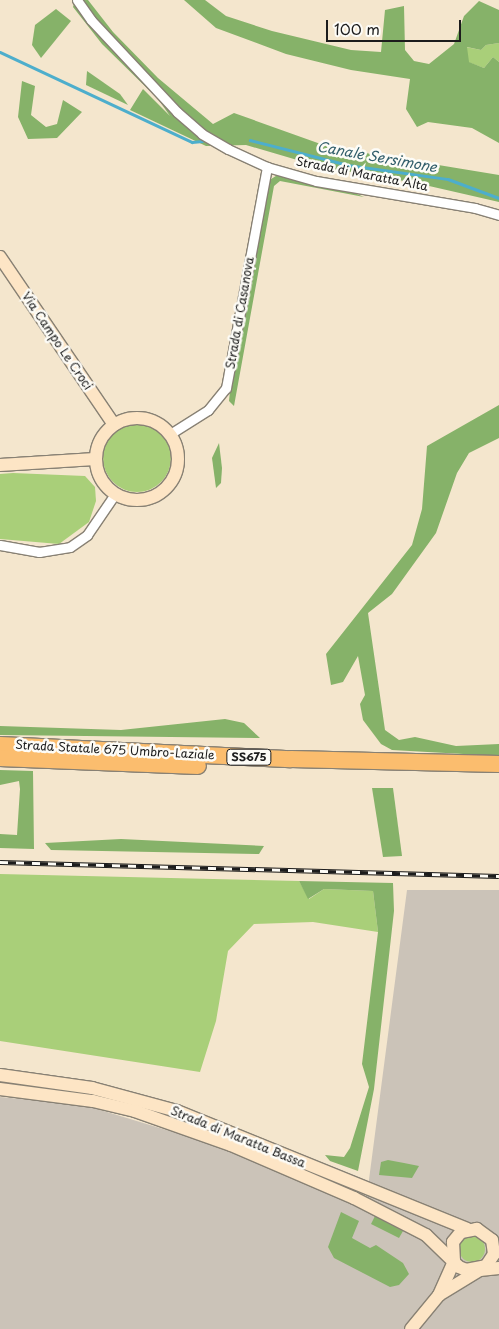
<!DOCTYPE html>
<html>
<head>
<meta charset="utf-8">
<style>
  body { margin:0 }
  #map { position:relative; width:499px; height:1329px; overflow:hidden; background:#f4e6cd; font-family:"Playpen Sans",sans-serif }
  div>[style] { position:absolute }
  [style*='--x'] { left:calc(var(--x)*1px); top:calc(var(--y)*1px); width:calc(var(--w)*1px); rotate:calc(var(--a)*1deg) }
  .industrial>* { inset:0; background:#cbc3b8 }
  .green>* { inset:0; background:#a9cf79 }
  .round { border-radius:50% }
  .forest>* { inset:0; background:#86b269 }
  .stream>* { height:2.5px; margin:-1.25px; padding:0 1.25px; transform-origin:1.25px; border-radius:1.25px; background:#4daecc }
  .roads { filter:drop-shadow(1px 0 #888174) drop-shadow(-1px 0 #888174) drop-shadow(0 1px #888174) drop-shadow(0 -1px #888174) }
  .street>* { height:9px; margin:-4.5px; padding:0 4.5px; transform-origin:4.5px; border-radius:4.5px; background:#fff }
  .secondary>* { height:12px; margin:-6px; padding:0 6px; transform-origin:6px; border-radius:6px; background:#fde5c5 }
  .secondary>.ring { margin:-6px; padding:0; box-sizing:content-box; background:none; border:12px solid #fde5c5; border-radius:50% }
  .highway>* { height:16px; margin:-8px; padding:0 8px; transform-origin:8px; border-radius:8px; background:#fbbd6e }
  .rail>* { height:4.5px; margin-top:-2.25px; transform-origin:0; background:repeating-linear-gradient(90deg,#fdfcf7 0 8px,#1c1c1c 0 16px); box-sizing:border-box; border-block:1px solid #1c1c1c }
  span { translate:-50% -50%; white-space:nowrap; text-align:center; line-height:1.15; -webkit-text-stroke:5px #fdfcf7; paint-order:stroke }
  .shield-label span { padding:1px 4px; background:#fdfcf7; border:1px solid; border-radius:4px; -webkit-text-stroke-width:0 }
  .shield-label { font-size:11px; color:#1c1c1c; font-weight:700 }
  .street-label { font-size:12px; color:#1c1c1c }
  .water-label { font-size:14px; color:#325e6b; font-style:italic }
  .scale { position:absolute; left:326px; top:20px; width:135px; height:22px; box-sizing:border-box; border:2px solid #1c1c1c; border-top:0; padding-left:6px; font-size:15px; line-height:18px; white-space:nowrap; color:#1c1c1c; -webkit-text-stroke:4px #fdfcf7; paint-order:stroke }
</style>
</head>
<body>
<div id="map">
  <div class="industrial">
    <div style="clip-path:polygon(407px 890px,499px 890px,499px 1329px,0 1329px,0 1097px,84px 1105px,229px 1149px,365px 1210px)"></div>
  </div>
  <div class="green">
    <div style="clip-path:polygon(499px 43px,499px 62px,493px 57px,484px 68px,468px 62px,466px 47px,481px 50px,486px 45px)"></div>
    <div class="round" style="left:103px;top:424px;width:68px;height:68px"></div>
    <div style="clip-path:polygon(13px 473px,85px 476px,95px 487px,96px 501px,89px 522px,59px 544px,0 539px,0 474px)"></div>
    <div style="clip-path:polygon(0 874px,299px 881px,309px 899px,324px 889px,373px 891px,378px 932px,313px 922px,254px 924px,228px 951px,216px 1021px,200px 1072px,0 1041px)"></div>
    <div class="round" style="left:459px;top:1236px;width:26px;height:26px"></div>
  </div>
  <div class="forest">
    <div style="clip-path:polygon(75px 0,88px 0,113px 32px,158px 78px,213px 124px,234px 113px,329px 147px,499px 175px,499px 202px,416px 183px,321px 167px,246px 145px,206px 146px,130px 110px,143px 89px,170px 116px,158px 99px,102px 44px,73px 7px)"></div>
    <div style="clip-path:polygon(184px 0,205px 0,226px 16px,272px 31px,351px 50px,381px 52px,385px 10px,404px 6px,405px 50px,414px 61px,429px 64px,454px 44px,464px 16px,479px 1px,499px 10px,499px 43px,486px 45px,481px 50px,467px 47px,469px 62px,484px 68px,493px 57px,499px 62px,499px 143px,472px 128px,428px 122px,417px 127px,406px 109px,410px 79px,351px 70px,286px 54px,216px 28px)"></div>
    <div style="clip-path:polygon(56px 9px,71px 21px,41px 58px,32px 45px,35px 25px)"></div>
    <div style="clip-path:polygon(87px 71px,120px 94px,128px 105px,86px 85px)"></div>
    <div style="clip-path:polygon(22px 81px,35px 86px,31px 115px,46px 127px,57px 124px,63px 100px,82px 112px,57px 138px,28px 139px,18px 117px)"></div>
    <div style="clip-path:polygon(279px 174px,343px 188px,364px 197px,280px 181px,274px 186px,234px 406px,229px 401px,231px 381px,268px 181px)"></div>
    <div style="clip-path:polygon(499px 405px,499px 438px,469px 453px,457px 473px,436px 533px,392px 594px,368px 613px,385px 730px,399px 740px,415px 737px,456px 746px,499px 744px,499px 756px,392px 750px,381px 744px,363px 720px,360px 704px,365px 695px,358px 656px,343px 682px,331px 685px,326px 654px,412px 545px,422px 509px,427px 446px)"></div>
    <div style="clip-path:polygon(219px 443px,222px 468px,221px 483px,216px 488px,212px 458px)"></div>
    <div style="clip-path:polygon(225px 719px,244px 723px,260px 738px,0 735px,0 726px,121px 730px)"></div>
    <div style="clip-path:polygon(0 770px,33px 771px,34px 849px,0 848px,0 834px,17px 835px,20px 789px,19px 781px,0 785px)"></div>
    <div style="clip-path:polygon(372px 788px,393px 788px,402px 856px,383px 857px)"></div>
    <div style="clip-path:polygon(121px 839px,264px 846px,259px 854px,51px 850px,45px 843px)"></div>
    <div style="clip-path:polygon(299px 881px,393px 883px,394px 911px,374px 1089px,358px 1171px,330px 1161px,325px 1155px,344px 1157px,350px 1148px,369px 1087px,362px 1064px,378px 932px,373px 891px,324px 889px,308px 899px)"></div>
    <div style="clip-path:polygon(388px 1160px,404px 1163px,419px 1166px,412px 1178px,379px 1175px,381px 1162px)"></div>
    <div style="clip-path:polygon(341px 1212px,359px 1221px,352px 1238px,370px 1248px,376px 1245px,403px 1263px,409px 1274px,399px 1285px,390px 1287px,334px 1258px,328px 1247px)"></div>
    <div style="clip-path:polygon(375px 1216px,403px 1231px,399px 1238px,371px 1224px)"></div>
  </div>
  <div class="stream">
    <div style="--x:0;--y:52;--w:212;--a:25.1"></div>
    <div style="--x:192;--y:142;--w:10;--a:-6"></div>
    <div style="--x:250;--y:140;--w:101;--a:14.3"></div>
    <div style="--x:348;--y:165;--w:101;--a:8"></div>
    <div style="--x:448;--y:179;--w:54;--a:20.4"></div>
  </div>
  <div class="roads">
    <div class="street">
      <div style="--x:77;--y:0;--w:24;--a:55"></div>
      <div style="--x:91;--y:20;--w:126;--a:46.9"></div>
      <div style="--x:177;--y:112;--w:33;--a:41"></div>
      <div style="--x:202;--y:134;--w:30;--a:30"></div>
      <div style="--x:228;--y:149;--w:43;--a:24.8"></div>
      <div style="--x:267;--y:167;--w:51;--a:15.9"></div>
      <div style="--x:316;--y:181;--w:161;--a:9.6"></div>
      <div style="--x:475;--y:208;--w:25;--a:16"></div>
      <div style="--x:170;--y:434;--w:45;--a:-32.3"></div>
      <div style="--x:208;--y:410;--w:28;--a:-51"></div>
      <div style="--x:226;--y:388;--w:225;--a:-79.5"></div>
      <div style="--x:0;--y:545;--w:40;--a:10"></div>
      <div style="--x:39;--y:552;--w:31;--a:-9"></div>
      <div style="--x:70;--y:547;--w:21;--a:-35"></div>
      <div style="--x:87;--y:535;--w:50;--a:-55.7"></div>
    </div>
    <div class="secondary">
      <div style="--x:0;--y:257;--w:203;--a:55.8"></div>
      <div class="ring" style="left:96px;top:418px;width:70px;height:70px"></div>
      <div style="--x:0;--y:465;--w:95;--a:-3.6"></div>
      <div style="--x:0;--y:1075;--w:93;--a:8"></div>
      <div style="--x:92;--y:1088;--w:88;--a:15.1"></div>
      <div style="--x:177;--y:1111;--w:313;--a:22.1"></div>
      <div style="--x:0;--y:1089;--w:94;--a:7.4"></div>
      <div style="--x:93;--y:1101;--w:43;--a:13.4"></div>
      <div style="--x:135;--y:1111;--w:102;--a:19.5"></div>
      <div style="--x:231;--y:1145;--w:134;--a:23.3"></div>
      <div style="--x:354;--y:1198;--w:81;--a:27.2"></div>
      <div style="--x:426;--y:1235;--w:46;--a:44.1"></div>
      <div style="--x:459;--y:1267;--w:8;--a:23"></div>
      <div style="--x:466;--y:1270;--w:20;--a:-11"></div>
      <div style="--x:486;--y:1266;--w:14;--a:-56"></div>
      <div style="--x:494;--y:1254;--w:14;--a:-98"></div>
      <div style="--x:492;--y:1240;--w:19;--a:-144"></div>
      <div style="--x:477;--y:1229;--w:16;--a:169"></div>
      <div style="--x:461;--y:1232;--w:13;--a:129"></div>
      <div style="--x:453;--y:1242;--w:19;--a:87"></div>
      <div style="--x:439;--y:1295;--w:48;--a:-31.4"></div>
      <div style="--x:480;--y:1270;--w:19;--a:-6"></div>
      <div style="--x:411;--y:1329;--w:44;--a:-50.5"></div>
      <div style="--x:439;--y:1295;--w:37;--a:-66"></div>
    </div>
    <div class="highway">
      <div style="--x:0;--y:745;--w:291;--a:2.8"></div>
      <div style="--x:291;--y:759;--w:208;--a:1.4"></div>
      <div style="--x:0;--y:758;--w:198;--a:2.3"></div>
    </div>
  </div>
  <div class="rail">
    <div style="--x:0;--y:862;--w:499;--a:1.6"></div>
  </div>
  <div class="shield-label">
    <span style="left:249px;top:757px">SS675</span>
  </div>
  <div class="street-label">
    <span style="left:362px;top:174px;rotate:11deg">Strada di Maratta Alta</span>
    <span style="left:240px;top:313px;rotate:-80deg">Strada di Casanova</span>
    <span style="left:57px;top:341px;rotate:56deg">Via Campo Le Croci</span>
    <span style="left:115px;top:750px;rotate:3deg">Strada Statale 675 Umbro-Laziale</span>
    <span style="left:238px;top:1137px;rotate:22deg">Strada di Maratta Bassa</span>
  </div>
  <div class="water-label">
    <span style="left:377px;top:157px;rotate:10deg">Canale Sersimone</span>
  </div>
  <div class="scale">100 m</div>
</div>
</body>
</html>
